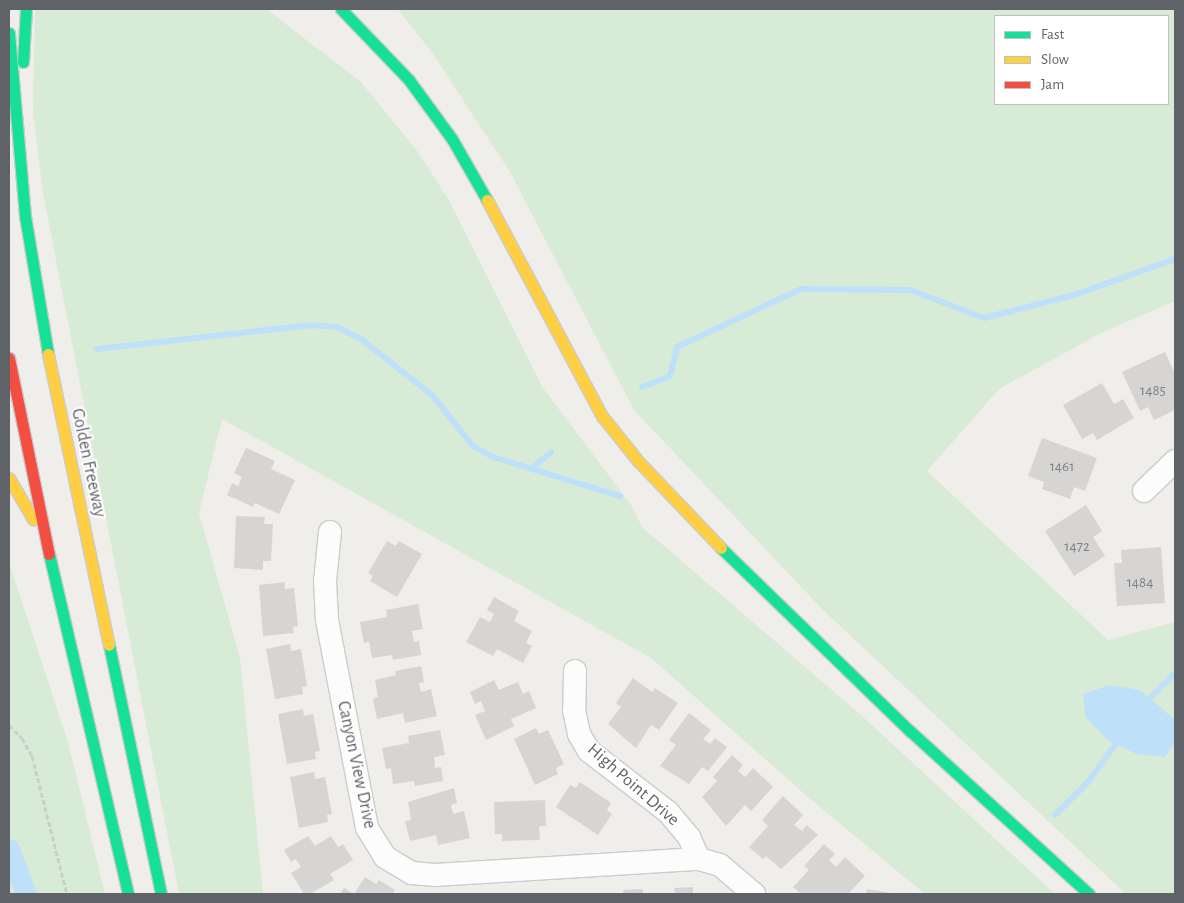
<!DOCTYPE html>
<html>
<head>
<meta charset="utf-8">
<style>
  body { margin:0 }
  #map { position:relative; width:1184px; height:903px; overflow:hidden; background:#efeeea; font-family:"Alegreya Sans",sans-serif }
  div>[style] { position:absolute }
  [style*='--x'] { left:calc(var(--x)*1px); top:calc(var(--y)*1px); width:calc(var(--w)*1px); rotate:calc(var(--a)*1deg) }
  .green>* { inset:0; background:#d8ebd6 }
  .water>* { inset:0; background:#bfe0f9 }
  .stream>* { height:6px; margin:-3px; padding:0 3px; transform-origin:3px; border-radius:3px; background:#bfe0f9 }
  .canal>* { height:21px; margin:-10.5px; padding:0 10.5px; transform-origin:10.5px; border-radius:10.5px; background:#bfe0f9 }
  .building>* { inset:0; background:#d6d5d3 }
  .path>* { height:3px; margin-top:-1.5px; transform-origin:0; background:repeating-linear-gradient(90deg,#cacfcc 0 5px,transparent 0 7.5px) }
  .roads { filter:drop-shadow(1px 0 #cbcccc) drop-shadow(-1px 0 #cbcccc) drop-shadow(0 1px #cbcccc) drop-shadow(0 -1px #cbcccc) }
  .street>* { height:22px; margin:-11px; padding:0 11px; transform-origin:11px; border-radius:11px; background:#fdfcfc }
  .fast>* { height:11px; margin:-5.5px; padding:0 5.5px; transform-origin:5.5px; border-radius:5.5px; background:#16e098 }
  .slow>* { height:11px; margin:-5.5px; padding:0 5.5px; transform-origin:5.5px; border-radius:5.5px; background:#ffcf43 }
  .jam>* { height:11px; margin:-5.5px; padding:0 5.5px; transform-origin:5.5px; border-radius:5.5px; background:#f24e42 }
  span { translate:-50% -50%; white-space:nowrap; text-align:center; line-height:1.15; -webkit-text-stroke:4px #fff; paint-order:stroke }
  .number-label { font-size:15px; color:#7e8184 }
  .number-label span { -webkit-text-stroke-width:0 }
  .street-label { font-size:18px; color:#5f6368 }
  .frame { position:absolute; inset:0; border:10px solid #5f6368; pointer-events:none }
  .legend { position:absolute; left:994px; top:15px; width:175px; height:90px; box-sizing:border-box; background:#fff; border:1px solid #bfc1c3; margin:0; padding:6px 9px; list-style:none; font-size:15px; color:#5f6368 }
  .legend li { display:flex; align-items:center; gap:10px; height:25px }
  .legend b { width:25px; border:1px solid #bfc1c3 }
</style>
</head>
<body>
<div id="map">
  <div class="green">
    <div style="clip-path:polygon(35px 9px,266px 9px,360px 81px,418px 152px,450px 202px,543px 388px,631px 505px,642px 527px,862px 716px,1055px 894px,925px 894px,809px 798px,651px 658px,222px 419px,199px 513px,240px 658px,263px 894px,179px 894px,43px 193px,33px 112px)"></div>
    <div style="clip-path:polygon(evenodd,398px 9px,1175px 9px,1175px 301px,1101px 333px,999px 389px,927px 471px,1108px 640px,1175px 622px,1175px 894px,1126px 894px,823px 610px,634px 410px,510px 172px,433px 54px,398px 9px,995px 16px,1168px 16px,1168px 104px,995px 104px,995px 16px)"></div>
    <div style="clip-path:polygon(9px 563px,68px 742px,105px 894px,9px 894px)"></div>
  </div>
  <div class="water">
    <div style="clip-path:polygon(1109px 685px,1140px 690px,1175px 720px,1175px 742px,1165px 757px,1136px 754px,1109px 741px,1086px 718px,1083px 694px)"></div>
  </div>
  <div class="stream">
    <div style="--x:97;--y:349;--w:214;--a:-6.4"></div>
    <div style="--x:310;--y:325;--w:27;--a:4"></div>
    <div style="--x:337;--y:327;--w:27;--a:27"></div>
    <div style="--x:361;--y:339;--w:90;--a:38.3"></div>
    <div style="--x:432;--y:395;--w:65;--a:51.2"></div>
    <div style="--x:473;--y:446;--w:23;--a:29"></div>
    <div style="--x:493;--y:457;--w:133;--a:17.1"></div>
    <div style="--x:642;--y:387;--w:30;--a:-21"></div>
    <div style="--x:670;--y:376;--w:30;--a:-76"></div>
    <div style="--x:677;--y:347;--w:137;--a:-25.1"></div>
    <div style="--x:801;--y:289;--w:110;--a:0.5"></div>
    <div style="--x:911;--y:290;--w:78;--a:21"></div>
    <div style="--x:984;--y:318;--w:93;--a:-14.3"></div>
    <div style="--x:1074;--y:295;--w:107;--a:-19.6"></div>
    <div style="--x:531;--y:469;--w:26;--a:-40"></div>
    <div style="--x:1146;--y:702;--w:41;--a:-45"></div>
    <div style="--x:1055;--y:815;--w:47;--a:-45"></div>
    <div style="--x:1088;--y:782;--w:54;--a:-54"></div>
  </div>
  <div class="canal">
    <div style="--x:9;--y:849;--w:48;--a:69.3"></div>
  </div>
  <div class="building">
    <div style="clip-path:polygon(1165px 352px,1175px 374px,1175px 410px,1154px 420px,1148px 407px,1140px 411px,1122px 372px)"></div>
    <div style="clip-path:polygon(1102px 383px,1114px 404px,1123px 399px,1134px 418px,1097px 440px,1093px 433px,1082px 439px,1063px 405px)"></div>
    <div style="clip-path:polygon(1042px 438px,1097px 458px,1085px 491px,1074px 487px,1070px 499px,1042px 489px,1044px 482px,1028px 476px)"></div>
    <div style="clip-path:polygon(246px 448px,275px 461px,271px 469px,295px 480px,279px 514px,255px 503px,253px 507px,227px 495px,232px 483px,238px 486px,242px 477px,234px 473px)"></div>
    <div style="clip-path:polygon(1086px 505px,1102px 531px,1093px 537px,1105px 556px,1074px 576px,1045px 531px)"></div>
    <div style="clip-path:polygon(236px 516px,265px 517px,264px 524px,273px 524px,271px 561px,263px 561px,263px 570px,234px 568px)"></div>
    <div style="clip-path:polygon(387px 541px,396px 546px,399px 541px,422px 554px,397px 597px,370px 581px,373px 576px,368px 573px)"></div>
    <div style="clip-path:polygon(1161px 547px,1165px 603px,1117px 606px,1114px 563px,1122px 563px,1121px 550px)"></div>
    <div style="clip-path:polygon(285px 582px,285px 589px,294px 588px,298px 626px,293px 627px,294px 633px,263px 636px,259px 585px)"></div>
    <div style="clip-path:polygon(494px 597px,519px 611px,514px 621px,532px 631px,526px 643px,532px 646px,523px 663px,497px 649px,493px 656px,466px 642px,480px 617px,490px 622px,494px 614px,487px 610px)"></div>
    <div style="clip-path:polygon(418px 604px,423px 629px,412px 631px,414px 642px,419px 641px,421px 655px,393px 660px,392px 655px,372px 658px,369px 642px,364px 643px,360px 622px,387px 617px,386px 610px)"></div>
    <div style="clip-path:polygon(290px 644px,291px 651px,301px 649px,307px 686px,302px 687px,303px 694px,275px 699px,266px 649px)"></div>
    <div style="clip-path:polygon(421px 666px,424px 682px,419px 683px,421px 692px,431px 689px,437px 716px,405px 723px,403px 713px,377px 719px,373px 699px,378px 697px,375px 680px,396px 675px,395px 671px)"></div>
    <div style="clip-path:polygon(633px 678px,652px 692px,655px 688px,678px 703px,659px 730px,651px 725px,636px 748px,608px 724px,621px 707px,616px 703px)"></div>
    <div style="clip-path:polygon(494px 680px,499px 690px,518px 682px,523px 694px,529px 691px,536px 708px,511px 719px,514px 726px,486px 740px,475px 715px,485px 711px,481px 701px,475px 704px,470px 692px)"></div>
    <div style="clip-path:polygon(303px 709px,304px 716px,313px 714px,320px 751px,315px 752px,316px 759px,287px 764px,278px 714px)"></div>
    <div style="clip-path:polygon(689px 713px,711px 730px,703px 739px,710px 744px,715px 738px,727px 747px,708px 771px,702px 767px,689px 784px,660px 766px,676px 745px,669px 740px)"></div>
    <div style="clip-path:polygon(536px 728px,539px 734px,548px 730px,564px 764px,556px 768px,558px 774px,535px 785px,514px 739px)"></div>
    <div style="clip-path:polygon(440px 730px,445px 755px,434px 757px,435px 768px,441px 767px,443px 781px,415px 786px,414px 781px,393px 784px,391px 768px,386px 769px,382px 748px,409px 743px,408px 736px)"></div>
    <div style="clip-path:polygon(732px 755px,743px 765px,738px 771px,745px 777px,753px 768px,773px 787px,751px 811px,745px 805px,726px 826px,702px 797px,717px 781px,713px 777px)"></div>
    <div style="clip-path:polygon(314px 772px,315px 779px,325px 777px,332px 814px,327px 815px,328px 822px,299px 828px,290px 777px)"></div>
    <div style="clip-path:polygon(580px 782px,611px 803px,607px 810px,612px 814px,598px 835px,556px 807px,570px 785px,576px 788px)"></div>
    <div style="clip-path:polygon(454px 788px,457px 803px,451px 805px,453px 814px,464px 811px,470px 838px,438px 845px,436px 835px,410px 841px,405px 821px,411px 820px,408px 802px)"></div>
    <div style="clip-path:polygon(783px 796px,803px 815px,794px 825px,802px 831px,807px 825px,818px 835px,781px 869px,766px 856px,763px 859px,749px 847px,768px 826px,762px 820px)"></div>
    <div style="clip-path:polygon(545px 800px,546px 826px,539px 826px,540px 840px,502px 841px,502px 834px,495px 834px,494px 802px)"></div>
    <div style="clip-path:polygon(308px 836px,315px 846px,331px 836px,338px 847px,343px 844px,353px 860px,330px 874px,334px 880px,310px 894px,304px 894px,291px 873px,301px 867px,296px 859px,291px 862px,284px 850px)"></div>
    <div style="clip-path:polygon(824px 844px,835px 854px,829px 860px,836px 867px,845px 857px,865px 876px,848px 894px,801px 894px,793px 887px,809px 870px,804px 866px)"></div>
    <div style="clip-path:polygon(365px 877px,376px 884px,379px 880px,395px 890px,392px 894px,354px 894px)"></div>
    <div style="clip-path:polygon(693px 887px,693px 894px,675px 894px,674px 888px)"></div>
    <div style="clip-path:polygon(344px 888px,354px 894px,340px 894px)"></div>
    <div style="clip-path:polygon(643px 889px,643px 894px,624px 894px,623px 890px)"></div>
    <div style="clip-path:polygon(867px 889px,891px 893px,891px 894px,866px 894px)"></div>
  </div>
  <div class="path">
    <div style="--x:9;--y:725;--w:18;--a:45"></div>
    <div style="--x:22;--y:738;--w:21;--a:61"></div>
    <div style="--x:32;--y:756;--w:142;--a:75.8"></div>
  </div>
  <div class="roads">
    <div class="street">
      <div style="--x:1144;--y:491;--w:43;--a:-44.1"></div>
      <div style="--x:330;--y:532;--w:49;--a:95.8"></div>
      <div style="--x:325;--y:581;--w:39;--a:87"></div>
      <div style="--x:327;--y:620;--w:212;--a:79.1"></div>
      <div style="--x:367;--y:828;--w:34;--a:58"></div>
      <div style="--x:385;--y:857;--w:31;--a:31"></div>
      <div style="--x:412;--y:873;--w:23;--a:5"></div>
      <div style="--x:435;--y:875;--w:264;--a:-3.5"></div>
      <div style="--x:699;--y:859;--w:22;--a:16"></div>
      <div style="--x:720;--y:865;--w:45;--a:40.5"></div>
      <div style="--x:575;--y:671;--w:39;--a:91"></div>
      <div style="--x:574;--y:710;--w:25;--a:78"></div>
      <div style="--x:579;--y:734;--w:20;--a:60"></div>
      <div style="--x:589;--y:751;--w:100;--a:37.7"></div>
      <div style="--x:668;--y:812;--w:33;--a:50"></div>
      <div style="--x:689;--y:837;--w:24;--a:66"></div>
    </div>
    <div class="fast">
      <div style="--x:341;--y:9;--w:98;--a:46.2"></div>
      <div style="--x:409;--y:80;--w:73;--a:53.9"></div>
      <div style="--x:452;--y:139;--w:70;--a:60.2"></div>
      <div style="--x:9;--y:33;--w:184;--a:85"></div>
      <div style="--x:25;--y:216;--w:140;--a:80.5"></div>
      <div style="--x:23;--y:62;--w:53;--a:-86.8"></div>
      <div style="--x:721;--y:548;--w:263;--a:44.1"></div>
      <div style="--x:910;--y:731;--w:242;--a:42.3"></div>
      <div style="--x:49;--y:554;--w:349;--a:76.9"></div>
      <div style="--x:109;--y:645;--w:254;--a:78.2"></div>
    </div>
    <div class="slow">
      <div style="--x:487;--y:200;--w:245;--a:62"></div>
      <div style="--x:602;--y:416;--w:58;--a:51.3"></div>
      <div style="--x:638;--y:461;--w:120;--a:46.3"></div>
      <div style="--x:48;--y:354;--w:297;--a:78.2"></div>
      <div style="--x:9;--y:478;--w:48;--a:59.7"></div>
    </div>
    <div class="jam">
      <div style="--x:9;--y:358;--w:200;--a:78.5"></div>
    </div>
  </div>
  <div class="number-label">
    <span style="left:1153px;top:391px">1485</span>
    <span style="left:1062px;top:467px">1461</span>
    <span style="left:1077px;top:547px">1472</span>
    <span style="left:1140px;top:583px">1484</span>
  </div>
  <div class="street-label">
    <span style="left:88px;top:463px;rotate:78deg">Golden Freeway</span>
    <span style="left:356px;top:765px;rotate:78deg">Canyon View Drive</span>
    <span style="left:633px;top:785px;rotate:41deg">High Point Drive</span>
  </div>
  <div class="frame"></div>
  <ul class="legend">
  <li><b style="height:6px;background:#16e098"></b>Fast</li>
  <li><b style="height:6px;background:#ffcf43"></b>Slow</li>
  <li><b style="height:6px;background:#f24e42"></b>Jam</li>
  </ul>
</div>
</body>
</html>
